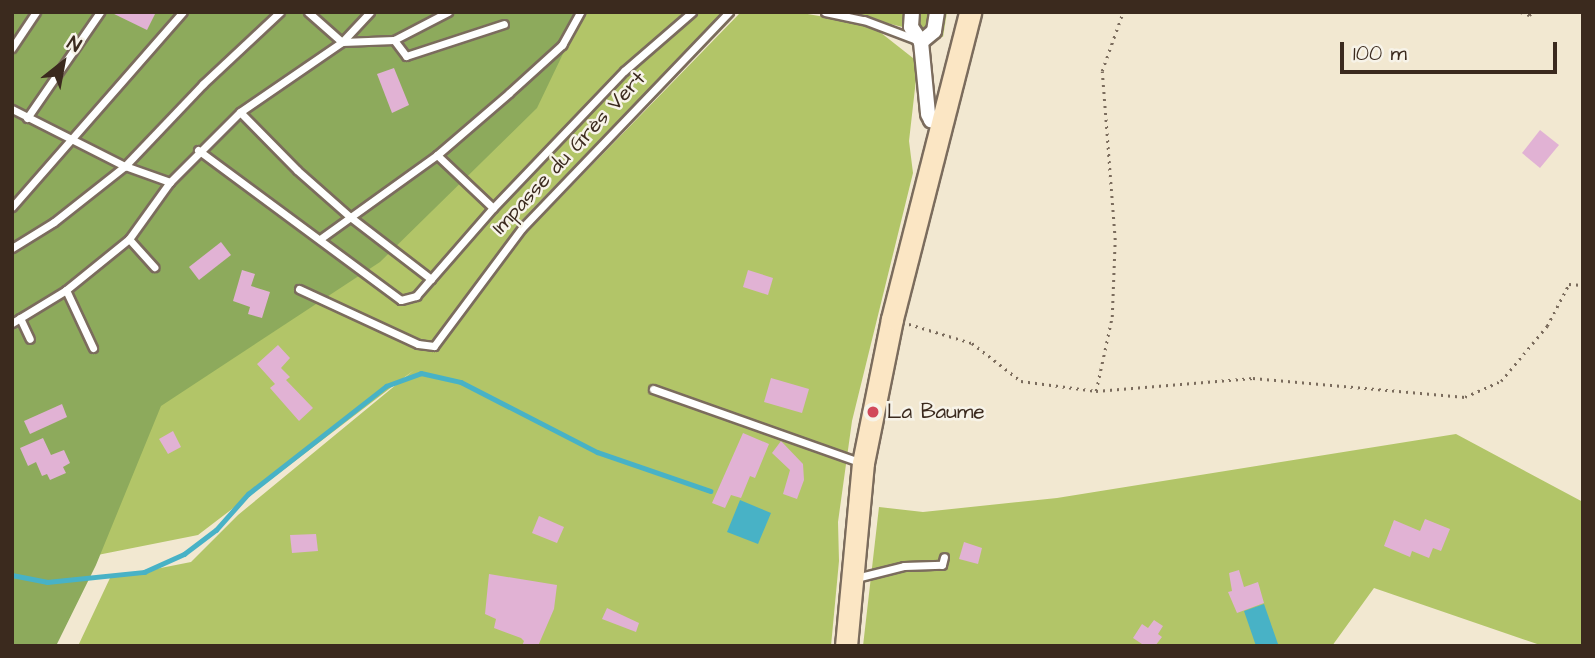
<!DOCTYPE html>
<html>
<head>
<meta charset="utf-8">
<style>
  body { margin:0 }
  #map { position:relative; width:1595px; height:658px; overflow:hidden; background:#f2e8d1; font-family:"Architects Daughter",sans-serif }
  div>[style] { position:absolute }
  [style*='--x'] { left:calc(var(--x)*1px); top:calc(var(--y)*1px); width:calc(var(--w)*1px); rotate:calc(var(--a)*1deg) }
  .green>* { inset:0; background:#b2c568 }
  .forest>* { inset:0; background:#8daa5c }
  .water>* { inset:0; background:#48b2c6 }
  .stream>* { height:4.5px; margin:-2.25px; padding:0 2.25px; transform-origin:2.25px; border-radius:2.25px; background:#48b2c6 }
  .building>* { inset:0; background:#e1b2d4 }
  .path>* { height:2.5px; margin-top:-1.25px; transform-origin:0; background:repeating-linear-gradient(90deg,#7b6c5d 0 2px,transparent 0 7px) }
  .roads { filter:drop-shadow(2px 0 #7b6c5d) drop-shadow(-2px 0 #7b6c5d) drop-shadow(0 2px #7b6c5d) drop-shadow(0 -2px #7b6c5d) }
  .service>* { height:7px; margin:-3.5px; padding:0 3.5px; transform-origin:3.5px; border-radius:3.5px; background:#fff }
  .minor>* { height:14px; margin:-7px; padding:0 7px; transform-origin:7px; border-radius:7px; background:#fff }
  .secondary>* { height:21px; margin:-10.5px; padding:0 10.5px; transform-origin:10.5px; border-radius:10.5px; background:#fbe6c4 }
  .dots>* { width:19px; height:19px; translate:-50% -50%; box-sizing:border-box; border:4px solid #f7f3e8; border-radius:50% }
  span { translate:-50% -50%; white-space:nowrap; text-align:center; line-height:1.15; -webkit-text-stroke:5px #f7f3e8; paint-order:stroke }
  .street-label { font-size:21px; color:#3b2a1e }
  .poi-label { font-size:21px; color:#3b2a1e }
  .left { translate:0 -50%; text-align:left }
  .frame { position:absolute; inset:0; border:14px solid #3b2a1e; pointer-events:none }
  .north { position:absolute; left:28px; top:28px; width:70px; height:70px; -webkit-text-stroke:5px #f7f3e8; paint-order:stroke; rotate:31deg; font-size:19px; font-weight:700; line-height:28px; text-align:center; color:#3b2a1e }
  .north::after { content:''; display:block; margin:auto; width:24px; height:32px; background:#3b2a1e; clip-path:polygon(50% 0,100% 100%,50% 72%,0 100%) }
  .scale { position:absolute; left:1340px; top:42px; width:217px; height:32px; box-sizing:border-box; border:4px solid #3b2a1e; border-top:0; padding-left:9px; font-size:21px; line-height:24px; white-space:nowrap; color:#3b2a1e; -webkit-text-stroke:5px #f7f3e8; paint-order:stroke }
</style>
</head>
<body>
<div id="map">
  <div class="green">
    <div style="clip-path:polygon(12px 12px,723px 12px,518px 224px,444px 341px,526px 233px,739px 14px,796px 12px,871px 25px,918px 62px,909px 141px,913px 173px,852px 421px,838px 522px,839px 561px,831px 646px,78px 646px,110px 578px,191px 562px,238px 515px,414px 370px,198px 535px,12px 572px)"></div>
    <div style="clip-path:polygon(842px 12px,947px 12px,943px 37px)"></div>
    <div style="clip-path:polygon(1456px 434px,1583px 502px,1583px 646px,1543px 646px,1374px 588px,1332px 646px,863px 646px,879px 507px,923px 512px,1057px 498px)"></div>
  </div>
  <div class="forest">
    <div style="clip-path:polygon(12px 12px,583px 12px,537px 108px,380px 262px,161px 406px,96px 565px,56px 646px,12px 646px)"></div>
  </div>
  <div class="water">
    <div style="clip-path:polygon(740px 500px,771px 513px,758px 544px,727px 532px)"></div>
    <div style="clip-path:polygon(1264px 604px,1278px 644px,1274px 646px,1256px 646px,1244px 611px)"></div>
  </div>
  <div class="stream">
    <div style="--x:12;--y:575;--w:36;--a:11"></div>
    <div style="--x:47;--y:582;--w:98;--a:-5.9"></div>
    <div style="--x:144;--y:572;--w:44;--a:-24.2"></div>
    <div style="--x:184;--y:554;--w:40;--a:-37"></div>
    <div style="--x:216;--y:530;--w:48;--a:-48.4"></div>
    <div style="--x:248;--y:494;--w:175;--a:-38"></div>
    <div style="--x:386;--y:386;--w:37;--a:-20"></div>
    <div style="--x:421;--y:373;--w:41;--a:12.7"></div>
    <div style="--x:461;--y:382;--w:153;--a:27.2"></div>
    <div style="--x:597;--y:452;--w:120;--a:18.9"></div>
  </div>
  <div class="building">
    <div style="clip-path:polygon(110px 12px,156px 12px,147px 30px)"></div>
    <div style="clip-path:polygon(394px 68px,409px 105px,392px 113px,377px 74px)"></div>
    <div style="clip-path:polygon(1540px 130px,1559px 145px,1540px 168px,1522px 153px)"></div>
    <div style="clip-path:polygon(221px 242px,231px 255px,199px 280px,189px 267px)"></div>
    <div style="clip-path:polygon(242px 270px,255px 274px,251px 286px,270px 292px,262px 318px,248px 314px,250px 307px,233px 301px)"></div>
    <div style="clip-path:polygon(748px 270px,773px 278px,768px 295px,743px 287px)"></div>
    <div style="clip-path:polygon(278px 345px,290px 358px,281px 368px,290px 377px,286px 380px,313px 408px,299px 421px,270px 388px,275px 384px,257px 364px)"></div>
    <div style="clip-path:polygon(771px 378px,809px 389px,802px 413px,764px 402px)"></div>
    <div style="clip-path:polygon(62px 404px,67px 417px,30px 434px,24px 421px)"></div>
    <div style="clip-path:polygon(173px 431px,181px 447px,168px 454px,159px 439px)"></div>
    <div style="clip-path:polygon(743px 433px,769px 444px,755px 478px,750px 476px,741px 498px,731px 495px,725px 508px,712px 503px)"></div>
    <div style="clip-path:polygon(43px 438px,51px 455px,64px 450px,70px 463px,63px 467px,66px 473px,50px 480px,47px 474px,42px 476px,36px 462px,28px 466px,20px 448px)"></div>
    <div style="clip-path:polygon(781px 441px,803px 464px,804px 480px,797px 499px,783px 494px,790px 470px,772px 453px)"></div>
    <div style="clip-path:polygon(539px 516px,564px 527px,557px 543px,532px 533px)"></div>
    <div style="clip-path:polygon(1425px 519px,1450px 529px,1441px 551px,1433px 548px,1429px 558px,1412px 551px,1410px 557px,1384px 546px,1394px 520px,1420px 531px)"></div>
    <div style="clip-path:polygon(316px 534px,318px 551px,292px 553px,290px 535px)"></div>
    <div style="clip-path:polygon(964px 542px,982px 548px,978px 564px,959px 559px)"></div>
    <div style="clip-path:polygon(1239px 570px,1244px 587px,1258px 582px,1264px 603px,1237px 613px,1228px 592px,1232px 591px,1229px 573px)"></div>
    <div style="clip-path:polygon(489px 574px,557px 585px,554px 609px,538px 646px,522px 646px,524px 641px,521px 638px,494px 628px,496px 619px,485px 614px)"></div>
    <div style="clip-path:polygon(607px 608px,639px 623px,636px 632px,602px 619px)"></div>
    <div style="clip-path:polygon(1154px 620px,1163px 626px,1158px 634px,1162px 637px,1155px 646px,1145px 646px,1133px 638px,1142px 624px,1148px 628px)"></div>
  </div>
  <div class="path">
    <div style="--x:1521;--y:12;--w:9;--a:21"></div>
    <div style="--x:1529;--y:15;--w:5;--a:-37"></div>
    <div style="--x:909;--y:324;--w:66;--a:16.8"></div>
    <div style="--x:972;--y:343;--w:62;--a:37.8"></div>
    <div style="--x:1021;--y:381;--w:76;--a:7.6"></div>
    <div style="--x:1096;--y:391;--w:158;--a:-4.7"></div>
    <div style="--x:1253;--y:378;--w:213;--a:5.1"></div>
    <div style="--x:1465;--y:397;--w:39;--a:-24"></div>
    <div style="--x:1501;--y:381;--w:72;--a:-50.1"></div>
    <div style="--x:1547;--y:326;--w:47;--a:-62.4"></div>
    <div style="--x:1569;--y:284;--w:14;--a:4"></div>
    <div style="--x:1096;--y:391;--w:76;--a:-77.8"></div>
    <div style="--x:1112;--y:317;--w:77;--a:-87.8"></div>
    <div style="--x:1115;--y:240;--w:169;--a:-94.4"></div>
    <div style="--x:1102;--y:71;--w:63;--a:-70.4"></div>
  </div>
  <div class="roads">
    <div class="service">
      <div style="--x:308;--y:12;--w:45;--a:41.4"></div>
      <div style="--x:342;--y:42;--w:41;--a:-47"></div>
      <div style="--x:825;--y:12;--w:40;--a:12"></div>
      <div style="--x:864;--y:20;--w:57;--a:20.7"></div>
      <div style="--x:394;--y:40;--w:20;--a:53"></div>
      <div style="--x:406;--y:56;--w:103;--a:-18.1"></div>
      <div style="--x:12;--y:48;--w:43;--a:-56.3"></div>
      <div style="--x:12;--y:109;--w:127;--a:26.8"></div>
      <div style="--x:125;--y:166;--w:48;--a:19.6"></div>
      <div style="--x:170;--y:182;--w:99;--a:-45"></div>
      <div style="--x:240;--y:112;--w:124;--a:-34.5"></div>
      <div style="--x:342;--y:42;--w:52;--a:-2.2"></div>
      <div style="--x:394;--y:40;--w:61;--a:-27.4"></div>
      <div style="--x:27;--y:118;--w:129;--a:-55.4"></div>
      <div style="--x:198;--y:150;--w:252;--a:36.5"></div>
      <div style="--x:401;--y:300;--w:16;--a:-15"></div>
      <div style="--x:416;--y:296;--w:23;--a:-49"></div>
      <div style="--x:431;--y:279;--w:103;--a:-142.5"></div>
      <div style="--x:349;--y:216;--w:69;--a:-138.5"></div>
      <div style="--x:297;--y:170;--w:81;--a:-134.5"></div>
      <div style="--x:437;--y:155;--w:77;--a:43.4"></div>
      <div style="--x:12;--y:207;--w:259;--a:-48.8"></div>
      <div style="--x:129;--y:239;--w:38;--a:48"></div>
      <div style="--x:320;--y:239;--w:144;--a:-35.7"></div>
      <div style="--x:437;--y:155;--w:95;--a:-40.7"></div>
      <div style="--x:509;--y:93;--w:72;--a:-42.2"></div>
      <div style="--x:562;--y:45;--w:38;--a:-61"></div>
      <div style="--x:12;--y:248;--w:49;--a:-31.8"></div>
      <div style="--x:54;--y:222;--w:90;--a:-38.3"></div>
      <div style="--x:125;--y:166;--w:113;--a:-46.4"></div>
      <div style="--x:203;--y:84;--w:105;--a:-43.1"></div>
      <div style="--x:431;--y:279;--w:94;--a:-48.9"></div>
      <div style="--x:493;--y:208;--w:190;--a:-46.3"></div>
      <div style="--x:624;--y:71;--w:90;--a:-40.9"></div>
      <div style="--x:299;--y:289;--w:131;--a:24.8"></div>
      <div style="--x:418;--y:344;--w:16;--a:7"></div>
      <div style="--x:434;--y:346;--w:147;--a:-53.3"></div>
      <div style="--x:522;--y:228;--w:299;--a:-46.2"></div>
      <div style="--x:66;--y:290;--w:64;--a:65"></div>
      <div style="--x:20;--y:318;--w:23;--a:65"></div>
      <div style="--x:12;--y:323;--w:63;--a:-31.4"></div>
      <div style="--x:66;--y:290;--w:81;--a:-39"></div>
      <div style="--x:129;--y:239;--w:70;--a:-54.3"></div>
      <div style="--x:653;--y:389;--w:219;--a:19.5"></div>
      <div style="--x:856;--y:578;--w:49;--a:-14"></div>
      <div style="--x:904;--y:566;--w:38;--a:-2"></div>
      <div style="--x:942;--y:565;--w:8;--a:-76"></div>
    </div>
    <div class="minor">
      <div style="--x:912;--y:12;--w:15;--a:94"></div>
      <div style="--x:911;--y:27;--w:18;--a:56"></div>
      <div style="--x:921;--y:42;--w:72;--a:84.4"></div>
      <div style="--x:928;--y:114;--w:7;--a:63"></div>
      <div style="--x:931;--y:120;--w:12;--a:14"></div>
      <div style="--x:921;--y:42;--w:17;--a:-40"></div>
      <div style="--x:934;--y:31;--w:19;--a:-81"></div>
    </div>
    <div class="secondary">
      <div style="--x:846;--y:646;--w:184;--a:-84.7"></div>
      <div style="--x:863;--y:463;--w:147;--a:-78.6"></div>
      <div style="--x:892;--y:319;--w:317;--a:-75.7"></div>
    </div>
  </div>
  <div class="dots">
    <div style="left:873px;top:412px;background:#d1495b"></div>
  </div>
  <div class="street-label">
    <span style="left:569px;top:153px;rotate:-47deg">Impasse du Grès Vert</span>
  </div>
  <div class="poi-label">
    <span class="left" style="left:887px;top:412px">La Baume</span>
  </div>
  <div class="frame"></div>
  <div class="north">N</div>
  <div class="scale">100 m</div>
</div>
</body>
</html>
